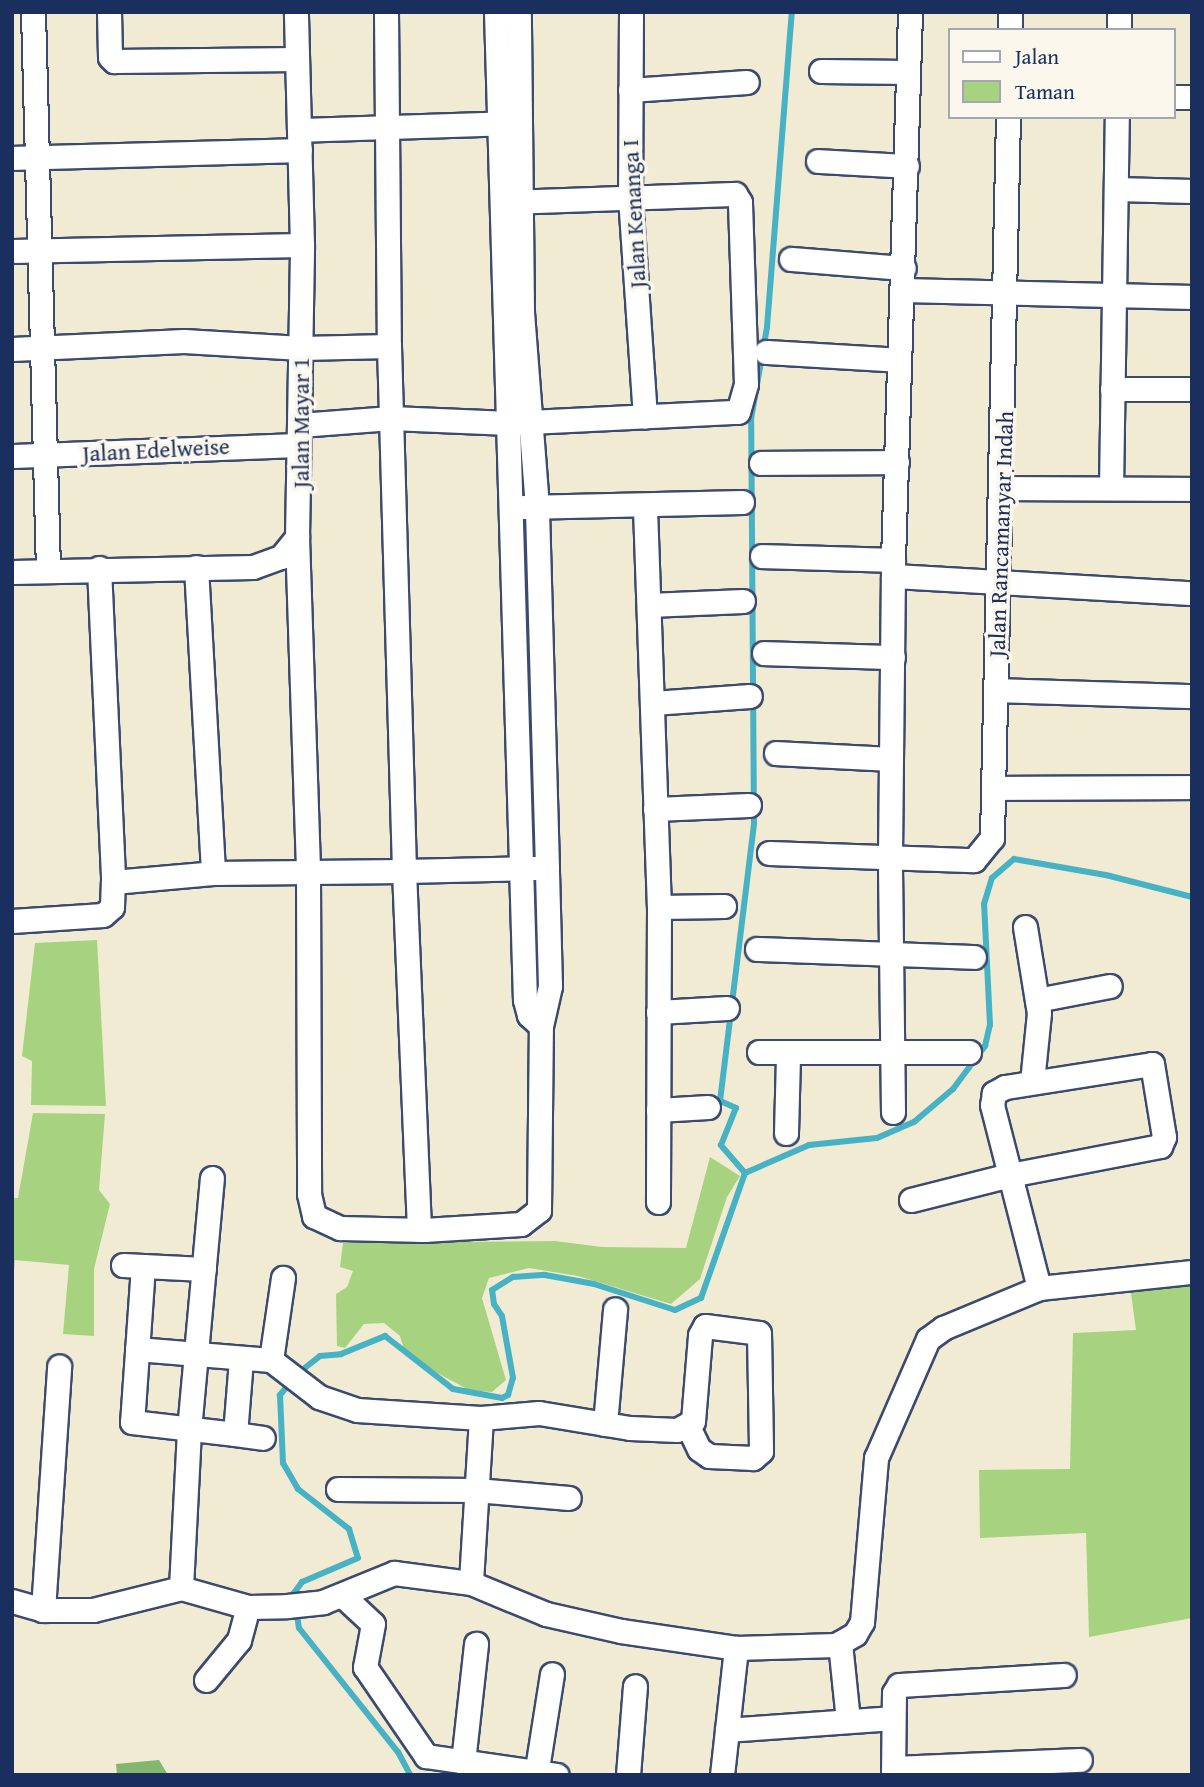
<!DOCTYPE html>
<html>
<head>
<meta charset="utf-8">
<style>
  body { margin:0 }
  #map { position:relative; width:1204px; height:1787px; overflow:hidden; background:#f1ebd3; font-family:"Gentium Book Plus",serif }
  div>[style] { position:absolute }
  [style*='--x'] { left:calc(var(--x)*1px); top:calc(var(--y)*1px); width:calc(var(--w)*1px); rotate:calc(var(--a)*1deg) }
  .green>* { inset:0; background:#a7d380 }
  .forest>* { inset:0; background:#85b56e }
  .stream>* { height:6px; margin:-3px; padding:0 3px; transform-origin:3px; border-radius:3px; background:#46b2c3 }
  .roads { filter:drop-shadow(2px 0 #3b4b70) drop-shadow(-2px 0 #3b4b70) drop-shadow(0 2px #3b4b70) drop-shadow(0 -2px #3b4b70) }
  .street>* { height:23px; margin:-11.5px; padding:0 11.5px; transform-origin:11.5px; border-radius:11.5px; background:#fff }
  span { translate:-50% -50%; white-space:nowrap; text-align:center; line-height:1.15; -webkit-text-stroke:7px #fbf7ec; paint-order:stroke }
  .street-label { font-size:23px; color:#1b2f5e }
  .frame { position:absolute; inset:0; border:14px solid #1b2f5e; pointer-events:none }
  .legend { position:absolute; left:948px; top:28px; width:228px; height:91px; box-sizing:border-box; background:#fbf7ec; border:2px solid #a1a7b3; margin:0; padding:9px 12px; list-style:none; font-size:21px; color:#1b2f5e }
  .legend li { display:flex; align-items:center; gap:14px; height:35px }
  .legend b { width:35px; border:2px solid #a1a7b3 }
</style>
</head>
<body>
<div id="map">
  <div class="green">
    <div style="clip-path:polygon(97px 940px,106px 1106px,31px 1105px,32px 1061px,22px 1056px,35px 943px)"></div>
    <div style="clip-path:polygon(33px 1113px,105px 1114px,99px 1190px,110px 1204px,94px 1269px,94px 1336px,63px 1334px,69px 1265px,15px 1260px,12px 1289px,12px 1198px,18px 1198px)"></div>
    <div style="clip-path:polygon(710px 1157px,740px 1176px,727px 1197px,700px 1279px,671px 1304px,578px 1276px,529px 1268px,489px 1278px,482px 1298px,506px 1380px,492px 1392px,469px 1390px,406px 1356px,400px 1336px,384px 1323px,364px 1324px,345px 1348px,337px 1346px,336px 1294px,347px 1287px,353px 1271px,340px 1267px,343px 1243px,555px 1241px,602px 1247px,686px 1248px)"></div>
    <div style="clip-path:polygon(1192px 1285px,1192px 1618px,1089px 1637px,1086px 1533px,980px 1538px,979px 1470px,1070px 1469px,1073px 1333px,1136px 1330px,1130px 1286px)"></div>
  </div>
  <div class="forest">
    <div style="clip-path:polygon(159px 1760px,168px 1775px,117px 1775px,116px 1764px)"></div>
  </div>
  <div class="stream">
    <div style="--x:745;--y:1173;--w:37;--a:-131"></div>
    <div style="--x:721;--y:1145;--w:40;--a:-68"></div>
    <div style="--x:736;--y:1108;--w:17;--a:-156"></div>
    <div style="--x:720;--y:1101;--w:280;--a:-83"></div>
    <div style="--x:754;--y:823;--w:404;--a:-90.4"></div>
    <div style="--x:751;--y:419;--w:93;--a:-80.1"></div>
    <div style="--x:767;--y:327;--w:316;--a:-85.5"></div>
    <div style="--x:297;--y:1374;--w:29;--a:-38"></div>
    <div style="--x:320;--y:1356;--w:21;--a:-5"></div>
    <div style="--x:341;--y:1354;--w:48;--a:-22.2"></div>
    <div style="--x:385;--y:1336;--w:86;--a:37.9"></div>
    <div style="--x:453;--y:1389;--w:50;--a:10.4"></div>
    <div style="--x:502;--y:1398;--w:7;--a:-27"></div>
    <div style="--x:508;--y:1395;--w:18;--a:-74"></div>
    <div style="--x:513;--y:1378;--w:63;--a:-100.1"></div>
    <div style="--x:502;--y:1316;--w:14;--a:-124"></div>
    <div style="--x:494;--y:1304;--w:14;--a:-98"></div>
    <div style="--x:492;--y:1290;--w:25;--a:-32"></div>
    <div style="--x:513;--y:1277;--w:32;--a:-4"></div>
    <div style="--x:545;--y:1275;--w:50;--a:10.4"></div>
    <div style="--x:594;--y:1284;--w:85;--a:17.8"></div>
    <div style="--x:675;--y:1310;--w:29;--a:-25"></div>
    <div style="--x:701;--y:1298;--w:133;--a:-70.6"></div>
    <div style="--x:745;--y:1173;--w:70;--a:-23.6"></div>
    <div style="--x:809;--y:1145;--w:68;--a:-5.9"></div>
    <div style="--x:877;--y:1138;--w:40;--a:-23.4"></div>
    <div style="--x:914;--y:1122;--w:51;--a:-40.2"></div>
    <div style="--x:953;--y:1089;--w:54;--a:-53.3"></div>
    <div style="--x:985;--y:1046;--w:22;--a:-77"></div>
    <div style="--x:990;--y:1025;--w:121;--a:-92.8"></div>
    <div style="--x:984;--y:904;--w:27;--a:-73"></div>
    <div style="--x:992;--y:878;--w:29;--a:-41"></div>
    <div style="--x:1014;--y:859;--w:93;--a:9.9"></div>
    <div style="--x:1106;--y:875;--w:89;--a:14.3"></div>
    <div style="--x:290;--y:1383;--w:16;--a:130"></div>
    <div style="--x:280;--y:1395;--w:68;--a:87.5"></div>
    <div style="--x:283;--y:1463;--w:30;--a:60"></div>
    <div style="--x:298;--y:1489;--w:65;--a:38.1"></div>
    <div style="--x:349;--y:1529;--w:30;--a:73"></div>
    <div style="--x:358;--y:1558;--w:61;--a:156.8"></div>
    <div style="--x:302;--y:1582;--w:14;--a:126"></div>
    <div style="--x:294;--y:1593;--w:35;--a:82"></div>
    <div style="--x:299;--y:1628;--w:159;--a:51.4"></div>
    <div style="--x:398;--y:1752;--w:26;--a:62"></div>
  </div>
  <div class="roads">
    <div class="street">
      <div style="--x:33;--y:12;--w:558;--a:88.46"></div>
      <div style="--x:109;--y:12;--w:45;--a:88.7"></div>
      <div style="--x:110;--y:57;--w:6;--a:45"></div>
      <div style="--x:114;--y:61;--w:183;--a:-0.6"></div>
      <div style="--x:386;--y:12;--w:334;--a:89.5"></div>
      <div style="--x:389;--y:346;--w:525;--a:88.36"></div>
      <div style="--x:404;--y:871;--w:132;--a:-1.3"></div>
      <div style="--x:496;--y:12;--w:988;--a:88.32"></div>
      <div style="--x:525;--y:1000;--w:16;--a:75"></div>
      <div style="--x:529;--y:1015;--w:16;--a:43"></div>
      <div style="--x:541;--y:1026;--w:41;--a:-77.3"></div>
      <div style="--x:550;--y:986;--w:118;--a:-91.5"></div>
      <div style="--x:547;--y:868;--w:361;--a:-91.6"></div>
      <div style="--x:537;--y:507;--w:196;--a:-94.4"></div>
      <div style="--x:522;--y:312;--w:300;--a:-90.6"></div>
      <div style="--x:631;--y:12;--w:185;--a:90.3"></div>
      <div style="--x:630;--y:197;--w:220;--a:86.1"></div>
      <div style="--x:1010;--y:30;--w:18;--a:-90"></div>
      <div style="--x:1119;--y:30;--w:18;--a:-90"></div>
      <div style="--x:821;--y:71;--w:87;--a:0.7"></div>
      <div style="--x:630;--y:90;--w:117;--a:-3.9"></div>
      <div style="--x:1174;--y:97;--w:18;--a:0"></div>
      <div style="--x:299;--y:130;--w:210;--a:-1.9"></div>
      <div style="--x:12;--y:158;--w:288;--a:-1.6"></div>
      <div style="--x:818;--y:161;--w:89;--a:3.2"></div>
      <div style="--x:1116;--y:189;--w:76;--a:1.5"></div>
      <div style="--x:12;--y:251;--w:290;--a:-1.2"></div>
      <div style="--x:791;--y:259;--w:113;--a:4.6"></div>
      <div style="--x:904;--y:290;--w:288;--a:1.4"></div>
      <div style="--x:12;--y:349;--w:172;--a:-2.7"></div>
      <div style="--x:184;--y:341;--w:117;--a:3.4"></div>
      <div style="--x:301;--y:348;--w:88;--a:-1.3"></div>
      <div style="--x:766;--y:352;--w:133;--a:3.4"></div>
      <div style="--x:1112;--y:389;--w:80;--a:0"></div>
      <div style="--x:300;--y:425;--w:91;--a:-4.4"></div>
      <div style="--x:391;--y:418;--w:118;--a:2.4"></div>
      <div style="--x:509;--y:423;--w:229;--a:-2.8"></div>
      <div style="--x:738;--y:412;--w:29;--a:-74"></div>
      <div style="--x:746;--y:384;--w:182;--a:-91.9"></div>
      <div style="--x:740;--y:202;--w:9;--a:-122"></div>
      <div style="--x:735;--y:194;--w:229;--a:178"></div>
      <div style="--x:12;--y:456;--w:287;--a:-2.2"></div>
      <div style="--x:761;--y:463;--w:136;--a:-0.4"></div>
      <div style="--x:1003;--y:488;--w:189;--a:0.3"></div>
      <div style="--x:1111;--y:488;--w:371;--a:-89.1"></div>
      <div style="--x:524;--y:507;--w:218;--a:-1.3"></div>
      <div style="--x:645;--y:508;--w:399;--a:88"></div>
      <div style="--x:659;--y:907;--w:295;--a:90.2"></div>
      <div style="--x:297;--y:537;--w:336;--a:88.1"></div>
      <div style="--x:308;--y:873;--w:321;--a:89.8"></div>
      <div style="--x:309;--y:1194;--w:23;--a:77"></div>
      <div style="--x:314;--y:1216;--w:29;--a:25"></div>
      <div style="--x:340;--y:1228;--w:84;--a:1.4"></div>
      <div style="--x:424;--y:1230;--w:97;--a:-3.5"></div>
      <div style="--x:521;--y:1224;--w:23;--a:-38"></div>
      <div style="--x:539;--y:1210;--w:184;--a:-89.4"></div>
      <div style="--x:762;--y:556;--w:131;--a:1.7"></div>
      <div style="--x:196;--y:567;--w:306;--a:86.8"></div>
      <div style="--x:99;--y:568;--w:314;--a:87.4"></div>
      <div style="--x:12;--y:572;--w:241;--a:-1.2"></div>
      <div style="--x:253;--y:567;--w:30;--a:-20"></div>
      <div style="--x:281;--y:557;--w:26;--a:-51"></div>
      <div style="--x:297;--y:537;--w:292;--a:-89"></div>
      <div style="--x:302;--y:245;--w:233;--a:-91.5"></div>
      <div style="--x:893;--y:576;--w:299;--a:3.3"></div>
      <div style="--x:649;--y:605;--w:94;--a:-2.4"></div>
      <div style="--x:764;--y:653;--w:129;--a:1.8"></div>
      <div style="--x:997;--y:690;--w:195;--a:1.8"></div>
      <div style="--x:653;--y:703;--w:97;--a:-4.1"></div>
      <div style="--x:776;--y:753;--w:114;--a:3"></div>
      <div style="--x:994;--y:788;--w:198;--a:-0.3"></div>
      <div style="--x:655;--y:809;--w:94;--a:-2.4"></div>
      <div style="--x:769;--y:853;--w:205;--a:2"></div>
      <div style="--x:974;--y:860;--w:28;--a:-51"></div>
      <div style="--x:992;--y:838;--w:721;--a:-88.73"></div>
      <div style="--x:659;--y:907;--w:65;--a:-0.9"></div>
      <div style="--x:12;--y:921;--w:91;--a:-3.8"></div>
      <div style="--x:103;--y:915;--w:12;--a:-42"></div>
      <div style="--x:112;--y:907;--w:25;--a:-88"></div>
      <div style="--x:113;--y:882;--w:100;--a:-5.1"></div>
      <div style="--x:213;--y:873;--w:191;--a:-0.6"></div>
      <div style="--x:404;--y:871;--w:359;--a:87.6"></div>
      <div style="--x:1025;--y:927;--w:87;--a:80.8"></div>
      <div style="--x:1039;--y:1013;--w:69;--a:95.8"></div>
      <div style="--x:757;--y:949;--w:217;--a:2.1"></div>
      <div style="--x:1037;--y:1000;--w:74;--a:-10.9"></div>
      <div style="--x:658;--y:1012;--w:69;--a:-3.3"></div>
      <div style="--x:759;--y:1052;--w:210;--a:0"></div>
      <div style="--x:658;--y:1110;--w:50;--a:-3.4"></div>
      <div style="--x:893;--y:1112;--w:256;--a:-90.7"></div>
      <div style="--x:890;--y:856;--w:296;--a:-89.4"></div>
      <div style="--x:893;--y:560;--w:548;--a:-88.22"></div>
      <div style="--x:786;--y:1133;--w:78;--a:-88.5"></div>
      <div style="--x:911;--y:1200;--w:102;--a:-14.2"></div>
      <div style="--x:1010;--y:1175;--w:153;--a:-10.9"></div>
      <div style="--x:1160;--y:1146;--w:10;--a:-66"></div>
      <div style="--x:1164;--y:1137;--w:74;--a:-99.3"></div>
      <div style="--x:1152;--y:1064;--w:149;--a:171.1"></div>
      <div style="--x:1005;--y:1087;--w:13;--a:151"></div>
      <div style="--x:994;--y:1093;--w:12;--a:99"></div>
      <div style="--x:992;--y:1105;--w:72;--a:75.6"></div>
      <div style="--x:1010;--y:1175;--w:117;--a:75.6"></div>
      <div style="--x:123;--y:1265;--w:81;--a:2.8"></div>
      <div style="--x:143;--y:1266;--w:156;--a:94"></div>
      <div style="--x:132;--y:1422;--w:104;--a:6.6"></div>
      <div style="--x:235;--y:1434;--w:74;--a:-85.4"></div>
      <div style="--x:137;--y:1349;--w:134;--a:4.7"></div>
      <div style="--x:271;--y:1360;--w:61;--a:37.6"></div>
      <div style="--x:319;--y:1397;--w:40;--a:18.9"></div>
      <div style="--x:357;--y:1410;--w:124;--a:3.7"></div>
      <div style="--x:481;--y:1418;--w:165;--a:93.5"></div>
      <div style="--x:271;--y:1360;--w:83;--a:-81.7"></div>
      <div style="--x:481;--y:1418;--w:58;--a:-4.9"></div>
      <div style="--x:539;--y:1413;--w:92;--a:9.4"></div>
      <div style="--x:630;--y:1428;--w:47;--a:2.4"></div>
      <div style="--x:677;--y:1430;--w:18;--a:-29"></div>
      <div style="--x:693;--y:1421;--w:86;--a:-85.3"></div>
      <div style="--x:700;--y:1335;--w:10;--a:-61"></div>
      <div style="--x:705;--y:1326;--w:54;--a:7.4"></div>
      <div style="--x:759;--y:1333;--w:118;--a:89"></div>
      <div style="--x:761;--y:1451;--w:11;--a:139"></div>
      <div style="--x:753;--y:1458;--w:44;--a:-177.4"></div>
      <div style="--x:709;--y:1456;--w:12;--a:-145"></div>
      <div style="--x:699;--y:1449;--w:25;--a:-116"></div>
      <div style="--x:605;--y:1424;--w:115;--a:-85"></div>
      <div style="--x:235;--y:1434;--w:28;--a:8"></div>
      <div style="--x:338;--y:1489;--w:138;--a:0.4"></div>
      <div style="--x:476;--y:1490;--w:93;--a:4.9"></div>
      <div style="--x:181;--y:1588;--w:158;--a:-87.1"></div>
      <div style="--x:189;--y:1430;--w:253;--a:-84.8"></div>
      <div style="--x:342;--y:1595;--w:42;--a:43.1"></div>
      <div style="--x:373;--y:1624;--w:44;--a:100.5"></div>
      <div style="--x:365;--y:1667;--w:108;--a:55.6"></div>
      <div style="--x:426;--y:1756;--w:132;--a:8.3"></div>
      <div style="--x:12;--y:1601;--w:32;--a:16"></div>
      <div style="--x:43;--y:1610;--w:50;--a:0"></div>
      <div style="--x:93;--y:1610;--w:91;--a:-14"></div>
      <div style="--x:181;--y:1588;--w:70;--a:15.8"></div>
      <div style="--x:248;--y:1607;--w:39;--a:-1"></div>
      <div style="--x:287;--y:1606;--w:36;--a:-6"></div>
      <div style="--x:323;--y:1602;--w:77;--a:-22.2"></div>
      <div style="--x:394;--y:1573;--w:78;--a:7.4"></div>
      <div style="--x:471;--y:1583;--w:81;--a:22.5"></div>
      <div style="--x:546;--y:1614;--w:77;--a:12.8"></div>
      <div style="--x:621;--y:1631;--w:116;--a:8.4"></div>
      <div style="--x:736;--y:1648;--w:100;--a:-1.7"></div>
      <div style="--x:836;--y:1645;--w:22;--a:-30"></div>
      <div style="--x:855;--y:1634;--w:14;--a:-60"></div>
      <div style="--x:862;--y:1622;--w:165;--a:-85.1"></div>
      <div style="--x:876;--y:1458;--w:130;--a:-66.4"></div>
      <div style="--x:928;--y:1339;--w:19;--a:-36"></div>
      <div style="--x:943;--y:1328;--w:104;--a:-22.6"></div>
      <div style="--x:1039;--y:1288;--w:154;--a:-6"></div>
      <div style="--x:43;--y:1610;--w:244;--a:-86.2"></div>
      <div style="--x:840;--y:1643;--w:78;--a:84.1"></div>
      <div style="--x:206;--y:1680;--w:52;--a:-50.5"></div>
      <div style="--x:239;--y:1640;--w:34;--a:-75"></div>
      <div style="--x:727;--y:1730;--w:166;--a:-4.1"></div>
      <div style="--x:463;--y:1762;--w:119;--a:-83.7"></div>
      <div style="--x:894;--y:1768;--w:186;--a:-2.5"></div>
      <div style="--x:536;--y:1775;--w:102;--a:-81"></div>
      <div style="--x:628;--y:1775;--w:89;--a:-85.5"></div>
      <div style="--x:722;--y:1775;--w:128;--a:-83.7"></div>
      <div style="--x:893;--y:1775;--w:82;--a:-89.3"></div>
      <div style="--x:894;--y:1693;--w:9;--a:-58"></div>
      <div style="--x:899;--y:1685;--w:165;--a:-3.5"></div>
    </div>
  </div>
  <div class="street-label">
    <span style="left:634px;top:214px;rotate:-93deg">Jalan Kenanga I</span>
    <span style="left:301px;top:423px;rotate:-90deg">Jalan Mayar 1</span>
    <span style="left:156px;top:450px;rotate:-3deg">Jalan Edelweise</span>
    <span style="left:1001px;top:534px;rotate:-88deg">Jalan Rancamanyar Indah</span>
  </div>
  <div class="frame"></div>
  <ul class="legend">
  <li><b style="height:9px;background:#fff"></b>Jalan</li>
  <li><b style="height:19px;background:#a7d380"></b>Taman</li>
  </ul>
</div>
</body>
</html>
